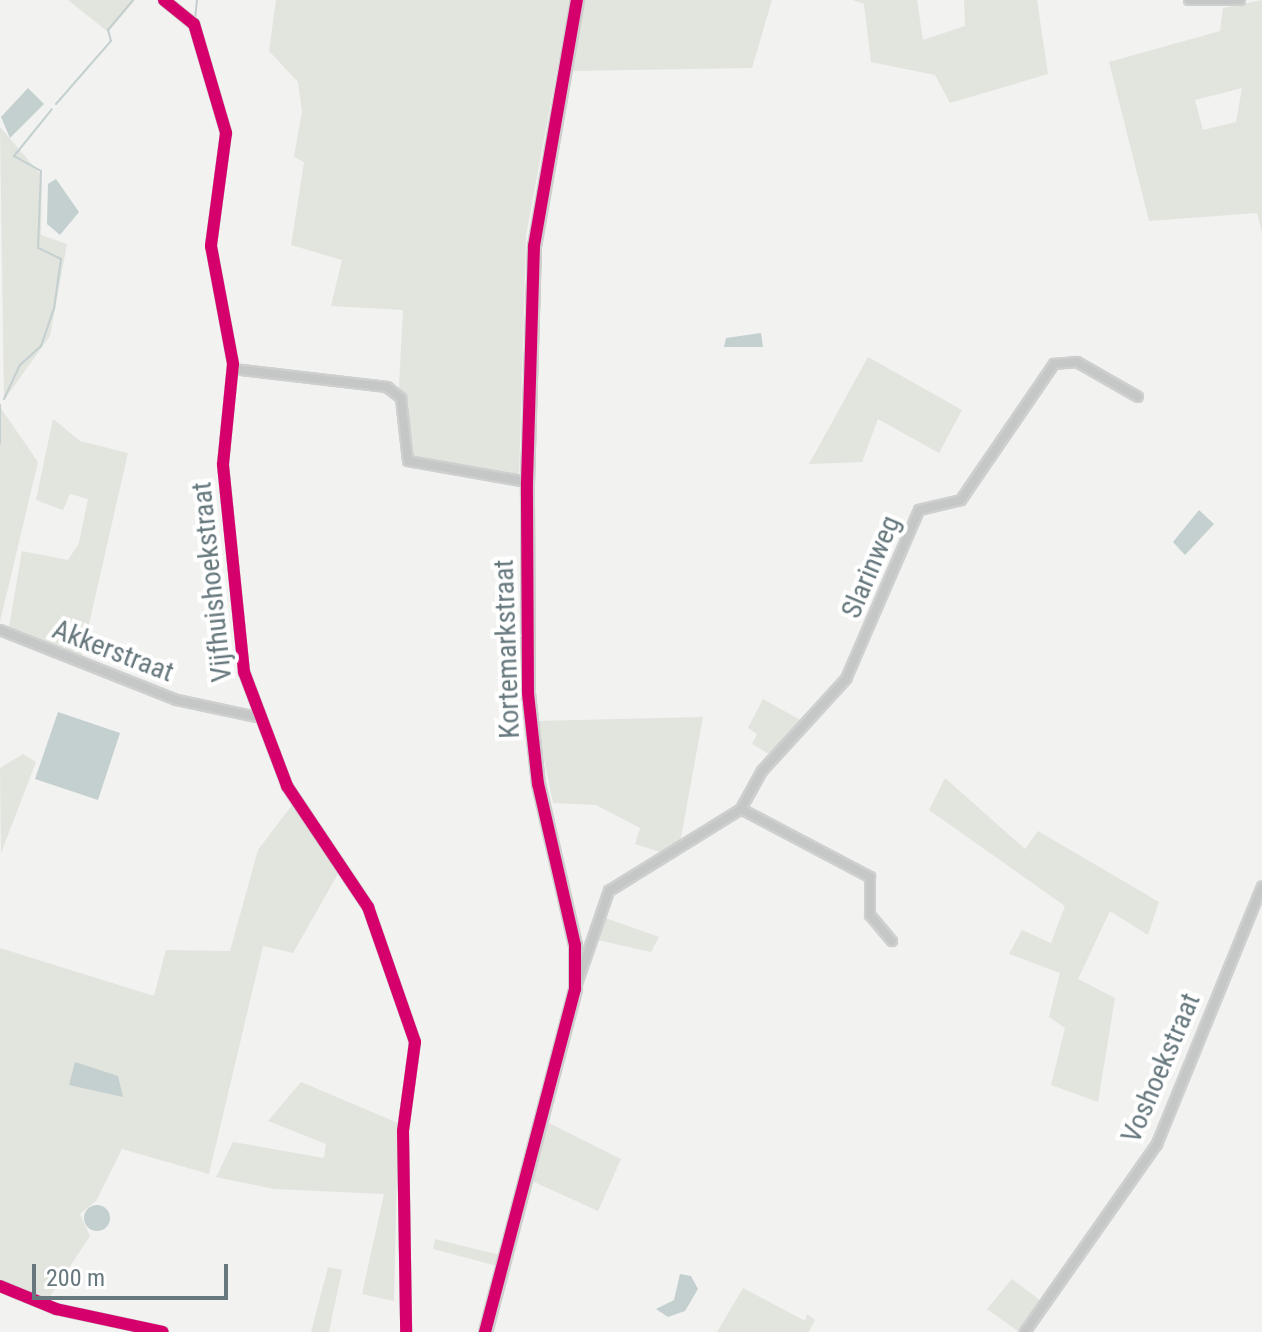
<!DOCTYPE html>
<html>
<head>
<meta charset="utf-8">
<style>
  body { margin:0 }
  #map { position:relative; width:1262px; height:1332px; overflow:hidden; background:#f2f2f1; font-family:"Roboto Condensed",sans-serif }
  div>[style] { position:absolute }
  [style*='--x'] { left:calc(var(--x)*1px); top:calc(var(--y)*1px); width:calc(var(--w)*1px); rotate:calc(var(--a)*1deg) }
  .green>* { inset:0; background:#e2e4de }
  .water>* { inset:0; background:#c4cfcf }
  .round { border-radius:50% }
  .stream>* { height:2px; margin:-1px; padding:0 1px; transform-origin:1px; border-radius:1px; background:#c4cfcf }
  .roads { filter:drop-shadow(2px 0 #cecfcf) drop-shadow(-2px 0 #cecfcf) drop-shadow(0 2px #cecfcf) drop-shadow(0 -2px #cecfcf) }
  .street>* { height:8px; margin:-4px; padding:0 4px; transform-origin:4px; border-radius:4px; background:#c5c7c7 }
  .secondary>* { height:11px; margin:-5.5px; padding:0 5.5px; transform-origin:5.5px; border-radius:5.5px; background:#dbdcdd }
  .cycleway>* { height:12px; margin:-6px; padding:0 6px; transform-origin:6px; border-radius:6px; background:#d6006c }
  span { translate:-50% -50%; white-space:nowrap; text-align:center; line-height:1.15; -webkit-text-stroke:8px #fff; paint-order:stroke }
  .street-label { font-size:28px; color:#66787e }
  .scale { position:absolute; left:32px; top:1264px; width:196px; height:36px; box-sizing:border-box; border:4px solid #66787e; border-top:0; padding-left:10px; font-size:24px; line-height:28px; white-space:nowrap; color:#66787e; -webkit-text-stroke:6px #fff; paint-order:stroke }
</style>
</head>
<body>
<div id="map">
  <div class="green">
    <div style="clip-path:polygon(68px 0,135px 0,108px 32px)"></div>
    <div style="clip-path:polygon(276px 0,570px 0,526px 236px,519px 478px,412px 458px,399px 386px,403px 310px,331px 306px,342px 260px,291px 245px,304px 162px,294px 157px,302px 111px,298px 82px,269px 51px)"></div>
    <div style="clip-path:polygon(580px 0,772px 0,752px 68px,571px 71px)"></div>
    <div style="clip-path:polygon(853px 0,917px 0,923px 40px,965px 26px,964px 0,1037px 0,1048px 74px,950px 103px,935px 75px,871px 62px,864px 4px)"></div>
    <div style="clip-path:polygon(evenodd,1262px 0,1262px 233px,1257px 213px,1149px 221px,1109px 62px,1220px 31px,1223px 8px,1262px 0,1242px 88px,1236px 122px,1203px 130px,1195px 100px,1242px 88px)"></div>
    <div style="clip-path:polygon(0 127px,42px 176px,41px 235px,67px 244px,50px 336px,4px 400px)"></div>
    <div style="clip-path:polygon(868px 357px,962px 410px,939px 453px,878px 419px,862px 462px,809px 464px)"></div>
    <div style="clip-path:polygon(0 407px,38px 462px,0 622px)"></div>
    <div style="clip-path:polygon(53px 419px,80px 441px,128px 453px,81px 659px,9px 627px,22px 551px,68px 560px,79px 543px,88px 499px,70px 494px,63px 510px,36px 500px)"></div>
    <div style="clip-path:polygon(763px 699px,802px 721px,769px 754px,752px 744px,757px 734px,748px 728px)"></div>
    <div style="clip-path:polygon(703px 717px,680px 843px,663px 853px,635px 844px,640px 828px,596px 805px,553px 803px,536px 721px)"></div>
    <div style="clip-path:polygon(23px 754px,36px 762px,1px 853px,0 768px)"></div>
    <div style="clip-path:polygon(945px 778px,1025px 849px,1038px 831px,1159px 902px,1148px 935px,1110px 911px,1078px 979px,1115px 998px,1098px 1102px,1051px 1085px,1065px 1028px,1049px 1017px,1060px 973px,1009px 954px,1022px 930px,1051px 943px,1065px 906px,929px 810px)"></div>
    <div style="clip-path:polygon(292px 805px,339px 872px,293px 953px,263px 946px,209px 1174px,122px 1149px,96px 1201px,80px 1214px,90px 1236px,47px 1301px,0 1283px,0 948px,154px 996px,166px 950px,230px 951px,258px 850px)"></div>
    <div style="clip-path:polygon(600px 916px,659px 937px,651px 952px,593px 939px)"></div>
    <div style="clip-path:polygon(301px 1082px,398px 1123px,394px 1301px,362px 1294px,384px 1194px,274px 1189px,216px 1177px,233px 1142px,324px 1158px,326px 1144px,268px 1121px)"></div>
    <div style="clip-path:polygon(549px 1123px,621px 1159px,598px 1211px,532px 1181px)"></div>
    <div style="clip-path:polygon(435px 1239px,500px 1255px,497px 1266px,433px 1249px)"></div>
    <div style="clip-path:polygon(328px 1267px,342px 1270px,329px 1332px,311px 1332px)"></div>
    <div style="clip-path:polygon(1012px 1279px,1041px 1301px,1019px 1332px,987px 1309px)"></div>
    <div style="clip-path:polygon(743px 1288px,805px 1321px,807px 1314px,815px 1320px,809px 1332px,717px 1332px)"></div>
  </div>
  <div class="water">
    <div style="clip-path:polygon(28px 88px,44px 104px,10px 138px,1px 117px)"></div>
    <div style="clip-path:polygon(56px 179px,79px 212px,60px 235px,47px 224px,48px 184px)"></div>
    <div style="clip-path:polygon(761px 333px,763px 347px,724px 347px,726px 338px)"></div>
    <div style="clip-path:polygon(1199px 510px,1214px 524px,1185px 555px,1173px 542px)"></div>
    <div style="clip-path:polygon(58px 712px,120px 733px,98px 800px,35px 779px)"></div>
    <div style="clip-path:polygon(75px 1062px,118px 1076px,123px 1097px,69px 1085px)"></div>
    <div class="round" style="left:84px;top:1205px;width:26px;height:26px"></div>
    <div style="clip-path:polygon(680px 1274px,691px 1276px,698px 1289px,685px 1311px,668px 1317px,656px 1309px,674px 1300px)"></div>
  </div>
  <div class="stream">
    <div style="--x:195;--y:19;--w:19;--a:-84"></div>
    <div style="--x:56;--y:104;--w:84;--a:-48.9"></div>
    <div style="--x:111;--y:41;--w:11;--a:-105"></div>
    <div style="--x:108;--y:30;--w:39;--a:-50"></div>
    <div style="--x:4;--y:399;--w:38;--a:-65"></div>
    <div style="--x:20;--y:365;--w:28;--a:-42"></div>
    <div style="--x:41;--y:346;--w:39;--a:-71"></div>
    <div style="--x:54;--y:309;--w:50;--a:-82"></div>
    <div style="--x:61;--y:259;--w:25;--a:-154"></div>
    <div style="--x:38;--y:248;--w:77;--a:-87.8"></div>
    <div style="--x:41;--y:171;--w:31;--a:-151"></div>
    <div style="--x:14;--y:156;--w:60;--a:-51"></div>
    <div style="--x:0;--y:405;--w:38;--a:90"></div>
  </div>
  <div class="roads">
    <div class="street">
      <div style="--x:164;--y:0;--w:38;--a:39"></div>
      <div style="--x:194;--y:24;--w:114;--a:73.6"></div>
      <div style="--x:226;--y:133;--w:114;--a:97.6"></div>
      <div style="--x:211;--y:246;--w:120;--a:79.4"></div>
      <div style="--x:233;--y:364;--w:101;--a:95.7"></div>
      <div style="--x:223;--y:465;--w:208;--a:84.2"></div>
      <div style="--x:244;--y:672;--w:122;--a:69.3"></div>
      <div style="--x:287;--y:786;--w:146;--a:56.2"></div>
      <div style="--x:368;--y:907;--w:143;--a:70.8"></div>
      <div style="--x:415;--y:1042;--w:90;--a:97.7"></div>
      <div style="--x:403;--y:1131;--w:201;--a:89.1"></div>
      <div style="--x:1189;--y:0;--w:51;--a:0"></div>
      <div style="--x:233;--y:369;--w:155;--a:6.7"></div>
      <div style="--x:387;--y:387;--w:18;--a:38"></div>
      <div style="--x:401;--y:398;--w:63;--a:83.7"></div>
      <div style="--x:408;--y:461;--w:121;--a:10"></div>
      <div style="--x:0;--y:630;--w:190;--a:21.6"></div>
      <div style="--x:177;--y:700;--w:82;--a:12"></div>
      <div style="--x:741;--y:809;--w:146;--a:27.8"></div>
      <div style="--x:870;--y:877;--w:38;--a:90"></div>
      <div style="--x:870;--y:915;--w:34;--a:50"></div>
      <div style="--x:578;--y:981;--w:95;--a:-71"></div>
      <div style="--x:609;--y:891;--w:155;--a:-31.8"></div>
      <div style="--x:741;--y:809;--w:43;--a:-61.1"></div>
      <div style="--x:762;--y:771;--w:125;--a:-47.6"></div>
      <div style="--x:846;--y:679;--w:184;--a:-66.6"></div>
      <div style="--x:919;--y:510;--w:43;--a:-13.4"></div>
      <div style="--x:961;--y:500;--w:165;--a:-55.6"></div>
      <div style="--x:1054;--y:364;--w:23;--a:-5"></div>
      <div style="--x:1077;--y:362;--w:70;--a:29.8"></div>
      <div style="--x:0;--y:1286;--w:61;--a:22.3"></div>
      <div style="--x:56;--y:1309;--w:109;--a:12.1"></div>
      <div style="--x:1025;--y:1332;--w:230;--a:-54.9"></div>
      <div style="--x:1157;--y:1144;--w:278;--a:-67.8"></div>
    </div>
    <div class="secondary">
      <div style="--x:485;--y:1332;--w:355;--a:-75.3"></div>
      <div style="--x:575;--y:989;--w:44;--a:-90"></div>
      <div style="--x:575;--y:945;--w:165;--a:-102.9"></div>
      <div style="--x:538;--y:784;--w:92;--a:-96.3"></div>
      <div style="--x:528;--y:693;--w:211;--a:-90.3"></div>
      <div style="--x:527;--y:482;--w:236;--a:-88.3"></div>
      <div style="--x:534;--y:246;--w:250;--a:-80.1"></div>
    </div>
  </div>
  <div class="cycleway">
    <div style="--x:164;--y:0;--w:38;--a:39"></div>
    <div style="--x:194;--y:24;--w:114;--a:73.6"></div>
    <div style="--x:226;--y:133;--w:114;--a:97.6"></div>
    <div style="--x:211;--y:246;--w:120;--a:79.4"></div>
    <div style="--x:233;--y:364;--w:101;--a:95.7"></div>
    <div style="--x:223;--y:465;--w:208;--a:84.2"></div>
    <div style="--x:244;--y:672;--w:122;--a:69.3"></div>
    <div style="--x:287;--y:786;--w:146;--a:56.2"></div>
    <div style="--x:368;--y:907;--w:143;--a:70.8"></div>
    <div style="--x:415;--y:1042;--w:90;--a:97.7"></div>
    <div style="--x:403;--y:1131;--w:201;--a:89.1"></div>
    <div style="--x:0;--y:1286;--w:61;--a:22.3"></div>
    <div style="--x:56;--y:1309;--w:109;--a:12.1"></div>
    <div style="--x:485;--y:1332;--w:355;--a:-75.3"></div>
    <div style="--x:575;--y:989;--w:44;--a:-90"></div>
    <div style="--x:575;--y:945;--w:165;--a:-102.9"></div>
    <div style="--x:538;--y:784;--w:92;--a:-96.3"></div>
    <div style="--x:528;--y:693;--w:211;--a:-90.3"></div>
    <div style="--x:527;--y:482;--w:236;--a:-88.3"></div>
    <div style="--x:534;--y:246;--w:250;--a:-80.1"></div>
  </div>
  <div class="street-label">
    <span style="left:871px;top:567px;rotate:-67deg">Slarinweg</span>
    <span style="left:212px;top:582px;rotate:-96deg">Vijfhuishoekstraat</span>
    <span style="left:507px;top:649px;rotate:-92deg">Kortemarkstraat</span>
    <span style="left:113px;top:651px;rotate:21deg">Akkerstraat</span>
    <span style="left:1161px;top:1068px;rotate:-67deg">Voshoekstraat</span>
  </div>
  <div class="scale">200 m</div>
</div>
</body>
</html>
